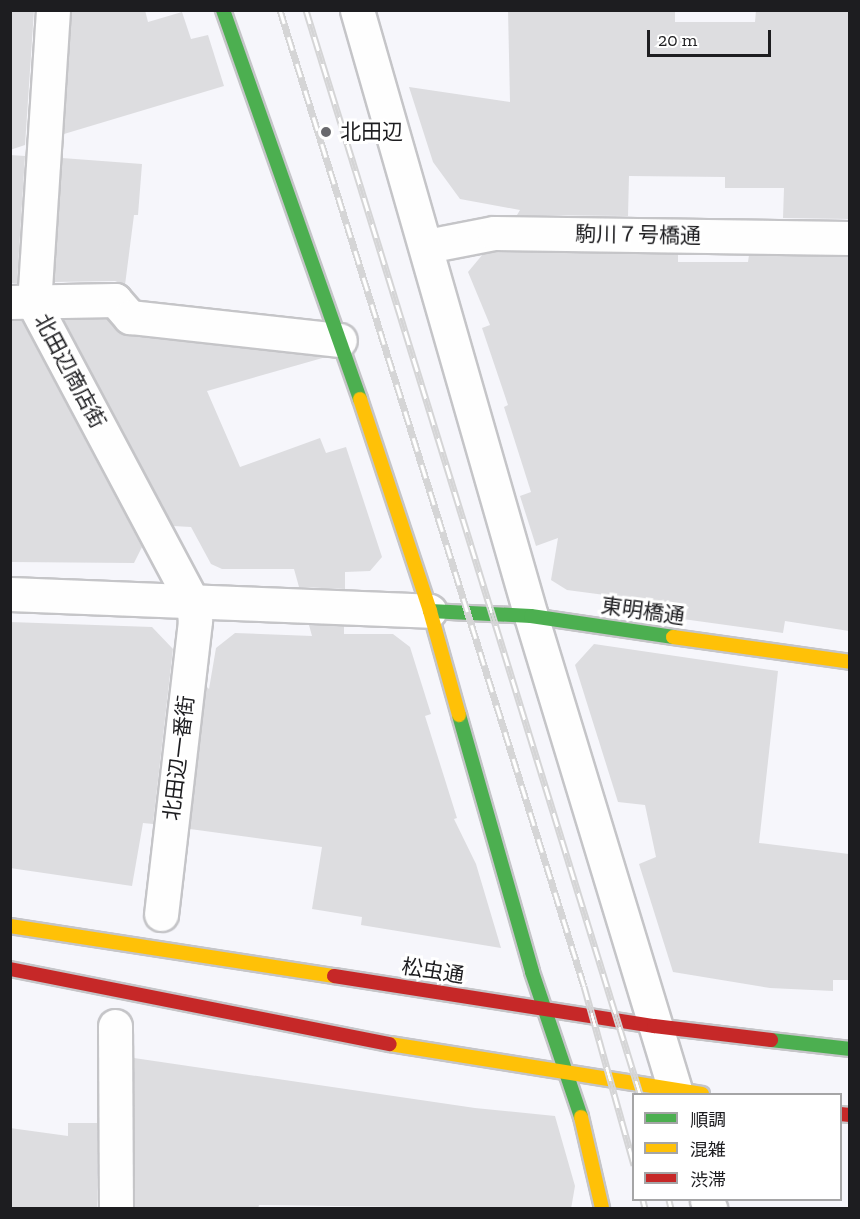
<!DOCTYPE html>
<html>
<head>
<meta charset="utf-8">
<style>
  body { margin:0 }
  #map { position:relative; width:860px; height:1219px; overflow:hidden; background:#f6f6fb; font-family:"Zilla Slab","Noto Sans JP",serif }
  div>[style] { position:absolute }
  [style*='--x'] { left:calc(var(--x)*1px); top:calc(var(--y)*1px); width:calc(var(--w)*1px); rotate:calc(var(--a)*1deg) }
  .building>* { inset:0; background:#dddde0 }
  .roads { filter:drop-shadow(2px 0 #c5c5c8) drop-shadow(-2px 0 #c5c5c8) drop-shadow(0 2px #c5c5c8) drop-shadow(0 -2px #c5c5c8) }
  .street>* { height:33px; margin:-16.5px; padding:0 16.5px; transform-origin:16.5px; border-radius:16.5px; background:#fefefe }
  .fast>* { height:14px; margin:-7px; padding:0 7px; transform-origin:7px; border-radius:7px; background:#4caf50 }
  .slow>* { height:14px; margin:-7px; padding:0 7px; transform-origin:7px; border-radius:7px; background:#ffc107 }
  .jam>* { height:14px; margin:-7px; padding:0 7px; transform-origin:7px; border-radius:7px; background:#c62828 }
  .rail>* { height:7px; margin-top:-3.5px; transform-origin:0; background:repeating-linear-gradient(90deg,#fff 0 14px,#d5d5d6 0 28px); box-sizing:border-box; border-block:2px solid #d5d5d6 }
  .dots>* { width:16px; height:16px; translate:-50% -50%; box-sizing:border-box; border:3px solid #fff; border-radius:50% }
  span { translate:-50% -50%; white-space:nowrap; text-align:center; line-height:1.15; -webkit-text-stroke:6px #fff; paint-order:stroke }
  .poi-label { font-size:21px; color:#1d1d20 }
  .left { translate:0 -50%; text-align:left }
  .street-label { font-size:21px; color:#1d1d20 }
  .frame { position:absolute; inset:0; border:12px solid #1d1d20; pointer-events:none }
  .legend { position:absolute; left:632px; top:1093px; width:210px; height:108px; box-sizing:border-box; background:#fff; border:2px solid #a5a5a6; margin:0; padding:8px 10px; list-style:none; font-size:18px; color:#1d1d20 }
  .legend li { display:flex; align-items:center; gap:12px; height:30px }
  .legend b { width:30px; border:2px solid #a5a5a6 }
  .scale { position:absolute; left:647px; top:30px; width:124px; height:27px; box-sizing:border-box; border:3px solid #1d1d20; border-top:0; padding-left:8px; font-size:18px; line-height:21px; white-space:nowrap; color:#1d1d20; -webkit-text-stroke:4px #fff; paint-order:stroke }
</style>
</head>
<body>
<div id="map">
  <div class="building">
    <div style="clip-path:polygon(10px 10px,34px 10px,25px 145px,10px 150px)"></div>
    <div style="clip-path:polygon(72px 10px,145px 10px,148px 22px,182px 12px,191px 39px,208px 35px,224px 86px,64px 134px)"></div>
    <div style="clip-path:polygon(508px 10px,675px 10px,675px 22px,755px 22px,756px 10px,849px 10px,849px 219px,783px 218px,784px 188px,725px 188px,725px 177px,629px 176px,628px 216px,517px 215px,520px 210px,460px 199px,433px 162px,409px 87px,510px 102px)"></div>
    <div style="clip-path:polygon(10px 155px,25px 156px,17px 283px,10px 283px)"></div>
    <div style="clip-path:polygon(62px 158px,142px 164px,138px 215px,134px 215px,125px 285px,115px 281px,54px 282px)"></div>
    <div style="clip-path:polygon(496px 252px,678px 254px,678px 262px,748px 262px,749px 255px,849px 257px,849px 631px,785px 621px,783px 633px,625px 611px,635px 599px,567px 590px,551px 580px,558px 538px,536px 546px,520px 496px,531px 492px,504px 407px,508px 405px,482px 328px,490px 325px,468px 272px,483px 254px)"></div>
    <div style="clip-path:polygon(107px 319px,128px 336px,326px 357px,207px 391px,240px 467px,320px 438px,326px 453px,346px 447px,382px 557px,370px 571px,345px 572px,345px 589px,299px 587px,294px 569px,222px 569px,211px 564px,191px 527px,173px 526px,64px 320px)"></div>
    <div style="clip-path:polygon(10px 321px,22px 321px,142px 547px,134px 563px,10px 562px)"></div>
    <div style="clip-path:polygon(10px 622px,152px 627px,173px 649px,153px 824px,143px 823px,132px 886px,10px 868px)"></div>
    <div style="clip-path:polygon(309px 625px,344px 626px,344px 634px,393px 634px,410px 647px,431px 714px,425px 716px,457px 818px,454px 819px,476px 864px,501px 948px,361px 925px,362px 917px,312px 909px,322px 847px,190px 829px,206px 686px,209px 689px,216px 648px,235px 633px,312px 636px)"></div>
    <div style="clip-path:polygon(594px 644px,778px 671px,759px 843px,849px 854px,849px 980px,833px 980px,833px 991px,770px 988px,673px 972px,639px 864px,656px 857px,645px 805px,618px 802px,575px 665px)"></div>
    <div style="clip-path:polygon(134px 1058px,475px 1108px,555px 1116px,575px 1186px,571px 1209px,259px 1205px,258px 1209px,135px 1209px)"></div>
    <div style="clip-path:polygon(68px 1123px,97px 1123px,97px 1209px,10px 1209px,10px 1128px,68px 1136px)"></div>
  </div>
  <div class="roads">
    <div class="street">
      <div style="--x:53;--y:10;--w:295;--a:93.7"></div>
      <div style="--x:34;--y:304;--w:339;--a:62"></div>
      <div style="--x:193;--y:603;--w:18;--a:84"></div>
      <div style="--x:195;--y:621;--w:295;--a:96.6"></div>
      <div style="--x:357;--y:10;--w:630;--a:73.98"></div>
      <div style="--x:531;--y:616;--w:500;--a:73.1"></div>
      <div style="--x:427;--y:246;--w:68;--a:-11"></div>
      <div style="--x:494;--y:233;--w:356;--a:0.8"></div>
      <div style="--x:10;--y:302;--w:105;--a:-1.1"></div>
      <div style="--x:115;--y:300;--w:23;--a:49"></div>
      <div style="--x:130;--y:317;--w:211;--a:6.3"></div>
      <div style="--x:10;--y:594;--w:420;--a:2.3"></div>
      <div style="--x:115;--y:1026;--w:182;--a:89.7"></div>
      <div style="--x:707;--y:1200;--w:9;--a:69"></div>
    </div>
    <div class="fast">
      <div style="--x:223;--y:10;--w:412;--a:70.6"></div>
      <div style="--x:430;--y:611;--w:101;--a:2.8"></div>
      <div style="--x:531;--y:616;--w:144;--a:8.4"></div>
      <div style="--x:459;--y:715;--w:267;--a:74.1"></div>
      <div style="--x:532;--y:972;--w:153;--a:71.3"></div>
      <div style="--x:771;--y:1040;--w:80;--a:6.5"></div>
    </div>
    <div class="slow">
      <div style="--x:360;--y:399;--w:223;--a:71.7"></div>
      <div style="--x:430;--y:611;--w:108;--a:74.4"></div>
      <div style="--x:673;--y:637;--w:179;--a:8"></div>
      <div style="--x:10;--y:926;--w:328;--a:8.8"></div>
      <div style="--x:390;--y:1044;--w:316;--a:9.1"></div>
      <div style="--x:581;--y:1117;--w:93;--a:77"></div>
    </div>
    <div class="jam">
      <div style="--x:10;--y:969;--w:387;--a:11.2"></div>
      <div style="--x:334;--y:976;--w:324;--a:8.9"></div>
      <div style="--x:654;--y:1026;--w:118;--a:6.8"></div>
      <div style="--x:840;--y:1114;--w:10;--a:6"></div>
    </div>
  </div>
  <div class="rail">
    <div style="--x:280;--y:10;--w:1022;--a:72.7"></div>
    <div style="--x:584;--y:986;--w:186;--a:74.4"></div>
    <div style="--x:306;--y:10;--w:1134;--a:72.87"></div>
    <div style="--x:643;--y:1200;--w:8;--a:76"></div>
    <div style="--x:669;--y:1200;--w:8;--a:76"></div>
  </div>
  <div class="dots">
    <div style="left:326px;top:132px;background:#69696d"></div>
  </div>
  <div class="poi-label">
    <span class="left" style="left:340px;top:132px">北田辺</span>
  </div>
  <div class="street-label">
    <span style="left:638px;top:235px;rotate:1deg">駒川７号橋通</span>
    <span style="left:70px;top:371px;rotate:62deg">北田辺商店街</span>
    <span style="left:643px;top:611px;rotate:8deg">東明橋通</span>
    <span style="left:179px;top:758px;rotate:-83deg">北田辺一番街</span>
    <span style="left:433px;top:971px;rotate:9deg">松虫通</span>
  </div>
  <div class="frame"></div>
  <ul class="legend">
  <li><b style="height:8px;background:#4caf50"></b>順調</li>
  <li><b style="height:8px;background:#ffc107"></b>混雑</li>
  <li><b style="height:8px;background:#c62828"></b>渋滞</li>
  </ul>
  <div class="scale">20 m</div>
</div>
</body>
</html>
